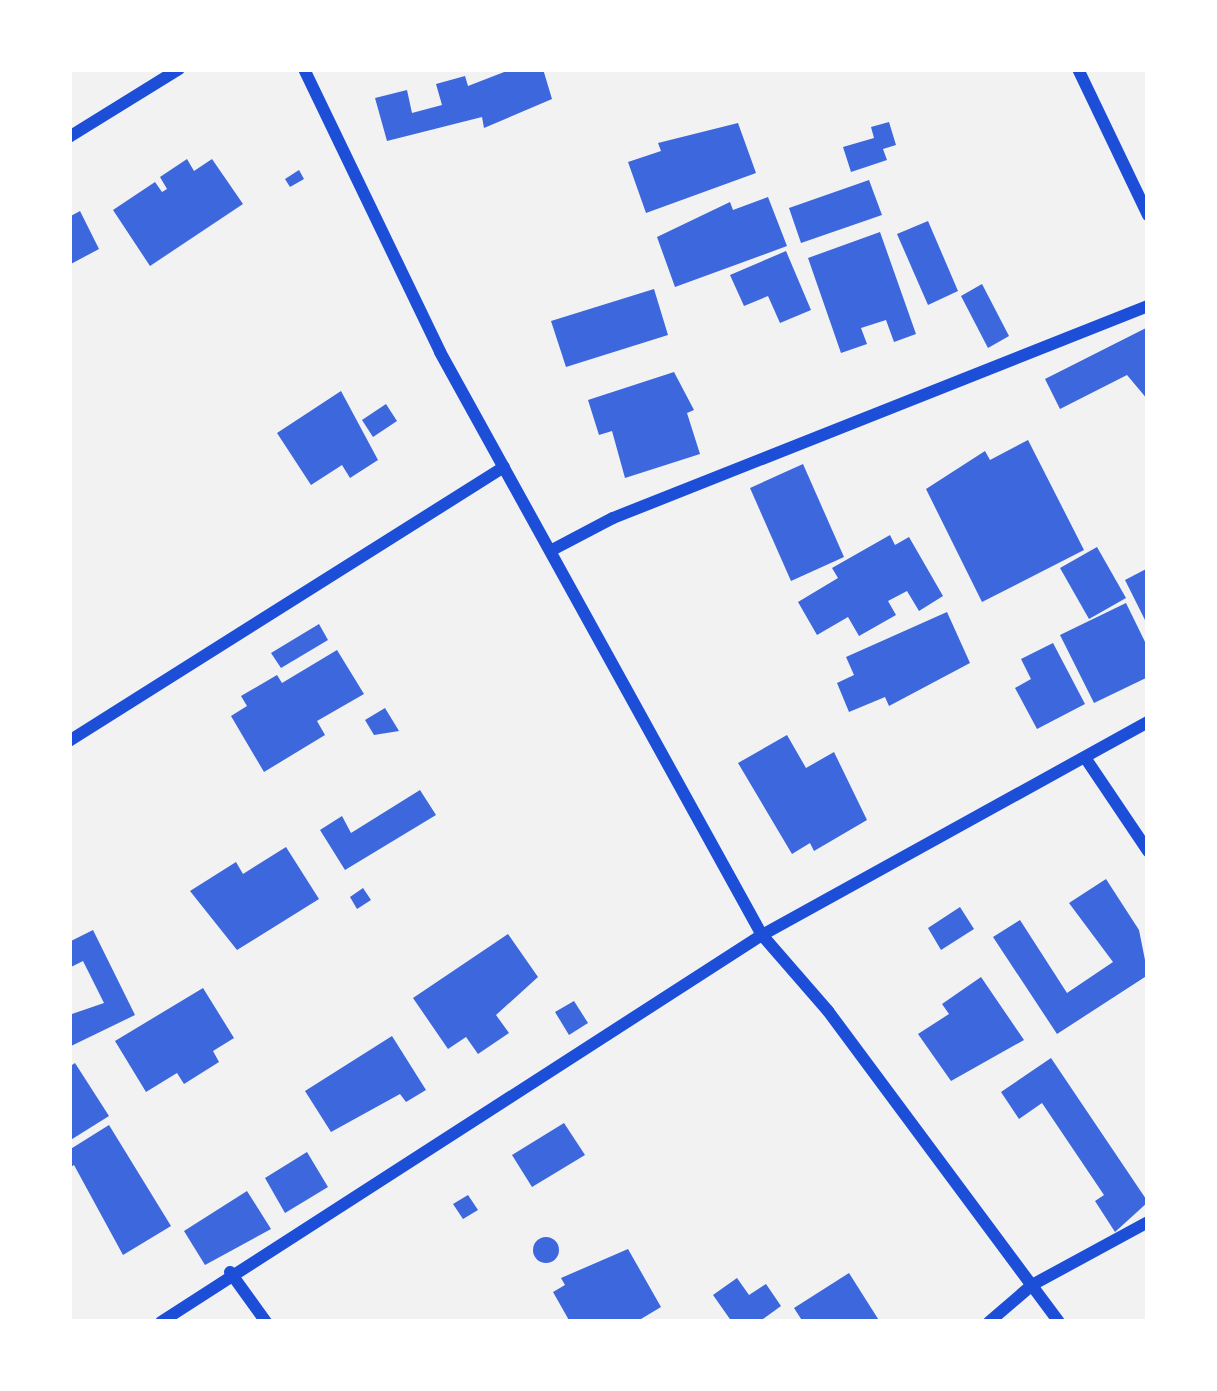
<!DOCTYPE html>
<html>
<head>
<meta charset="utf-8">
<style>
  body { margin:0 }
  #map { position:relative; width:1217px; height:1391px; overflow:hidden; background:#f2f2f2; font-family:"Varela Round",sans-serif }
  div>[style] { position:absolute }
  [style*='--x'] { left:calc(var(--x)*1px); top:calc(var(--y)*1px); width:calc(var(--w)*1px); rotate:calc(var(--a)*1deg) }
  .building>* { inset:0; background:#3d67dc }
  .round { border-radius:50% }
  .minor>* { height:12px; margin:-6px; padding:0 6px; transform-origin:6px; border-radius:6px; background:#1d4ed8 }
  span { translate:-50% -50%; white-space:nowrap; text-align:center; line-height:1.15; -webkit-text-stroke:9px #fff; paint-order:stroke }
  .frame { position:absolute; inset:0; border:72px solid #fff; pointer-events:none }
</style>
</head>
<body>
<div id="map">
  <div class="building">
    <div style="clip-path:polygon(512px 69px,543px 69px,552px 99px,484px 128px,482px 117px,387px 141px,375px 98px,407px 90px,412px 113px,442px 105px,436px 84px,465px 76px,468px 86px)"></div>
    <div style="clip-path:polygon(889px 122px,896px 145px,883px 149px,887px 160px,851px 172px,843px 147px,874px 138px,871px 127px)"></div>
    <div style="clip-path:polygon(738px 123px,756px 173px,646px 213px,628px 162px,661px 151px,658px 143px)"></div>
    <div style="clip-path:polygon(187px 159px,194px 171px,212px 159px,243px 204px,150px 266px,113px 210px,155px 182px,162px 192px,167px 189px,160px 177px)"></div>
    <div style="clip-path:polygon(299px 170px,304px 179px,290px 187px,285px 179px)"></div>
    <div style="clip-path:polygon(869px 180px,882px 215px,801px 243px,789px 208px)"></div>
    <div style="clip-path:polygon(768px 197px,787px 246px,675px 287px,657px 237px,730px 202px,733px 210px)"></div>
    <div style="clip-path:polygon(80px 211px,99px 249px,69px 265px,69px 217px)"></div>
    <div style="clip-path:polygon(928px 221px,958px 291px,928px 305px,897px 234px)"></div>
    <div style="clip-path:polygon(880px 232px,916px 334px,894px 342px,886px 320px,861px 328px,867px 344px,841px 353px,808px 258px)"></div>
    <div style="clip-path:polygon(786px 251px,811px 310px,780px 323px,768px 296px,744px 306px,730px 275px)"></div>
    <div style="clip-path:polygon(982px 284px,1009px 336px,988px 348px,961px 296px)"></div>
    <div style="clip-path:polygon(654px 289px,668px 335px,566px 367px,551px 321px)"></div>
    <div style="clip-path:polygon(1148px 327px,1148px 400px,1127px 375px,1060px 409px,1045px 379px)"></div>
    <div style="clip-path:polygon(674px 372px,694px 410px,687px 413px,700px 454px,625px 478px,612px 431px,599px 435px,588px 400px)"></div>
    <div style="clip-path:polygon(341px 391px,378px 460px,350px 478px,342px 465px,311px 485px,277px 433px)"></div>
    <div style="clip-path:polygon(386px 404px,397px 421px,373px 437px,362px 420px)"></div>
    <div style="clip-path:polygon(1028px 440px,1084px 550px,982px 602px,926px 489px,985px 451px,990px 460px)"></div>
    <div style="clip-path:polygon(803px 464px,844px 557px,791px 581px,750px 488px)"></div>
    <div style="clip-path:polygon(890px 535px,895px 545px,909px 537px,943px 596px,919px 611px,907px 591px,888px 601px,896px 615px,859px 636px,848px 617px,817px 635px,798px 602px,838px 578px,832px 568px)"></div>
    <div style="clip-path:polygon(1097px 547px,1126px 598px,1089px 619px,1060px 568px)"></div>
    <div style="clip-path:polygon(1148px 568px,1148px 626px,1125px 580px)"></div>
    <div style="clip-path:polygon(1126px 603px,1148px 648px,1148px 677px,1094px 703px,1060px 635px)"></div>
    <div style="clip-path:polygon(947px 612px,970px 663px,889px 706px,885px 697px,849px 712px,837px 683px,854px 675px,846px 657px)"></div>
    <div style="clip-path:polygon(319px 624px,328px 640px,281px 668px,271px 653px)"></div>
    <div style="clip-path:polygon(1053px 643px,1085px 704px,1037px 729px,1015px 688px,1031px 679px,1021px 659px)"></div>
    <div style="clip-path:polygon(337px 650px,364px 694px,317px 721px,325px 735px,264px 772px,231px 716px,247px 706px,241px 696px,277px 675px,282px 683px)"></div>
    <div style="clip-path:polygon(385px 708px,399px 731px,374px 735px,365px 720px)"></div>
    <div style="clip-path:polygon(787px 735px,806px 768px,834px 752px,867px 820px,814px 851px,810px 843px,792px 854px,738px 763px)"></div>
    <div style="clip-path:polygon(420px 790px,436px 815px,345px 870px,320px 830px,342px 816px,351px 833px)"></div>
    <div style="clip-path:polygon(286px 847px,319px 899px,237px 950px,190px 891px,236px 862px,243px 874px)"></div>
    <div style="clip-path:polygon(1106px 879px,1139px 930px,1148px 975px,1057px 1034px,993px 937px,1020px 920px,1067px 993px,1113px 962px,1069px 903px)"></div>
    <div style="clip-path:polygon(363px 888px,371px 900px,357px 909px,350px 897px)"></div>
    <div style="clip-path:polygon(960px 907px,974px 929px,941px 950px,928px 928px)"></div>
    <div style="clip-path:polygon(93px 930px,135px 1015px,69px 1047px,69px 1015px,104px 1003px,83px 961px,69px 968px,69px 942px)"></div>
    <div style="clip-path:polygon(508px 934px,538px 977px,496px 1015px,509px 1033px,478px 1054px,466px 1037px,448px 1049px,413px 998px)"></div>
    <div style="clip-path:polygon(981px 977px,1024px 1040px,951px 1081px,918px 1034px,949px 1014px,942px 1004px)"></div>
    <div style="clip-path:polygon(203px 988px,234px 1038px,213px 1051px,219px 1062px,184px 1084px,177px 1073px,146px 1092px,115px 1041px)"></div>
    <div style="clip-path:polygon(574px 1001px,588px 1023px,569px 1035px,555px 1012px)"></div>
    <div style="clip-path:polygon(392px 1036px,426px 1090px,406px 1102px,400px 1094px,331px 1132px,305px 1091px)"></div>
    <div style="clip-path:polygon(1051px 1058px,1148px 1202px,1115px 1232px,1095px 1201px,1104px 1195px,1042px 1103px,1019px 1119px,1001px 1092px)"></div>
    <div style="clip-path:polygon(75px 1063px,109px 1116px,69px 1141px,69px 1067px)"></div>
    <div style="clip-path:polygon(564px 1123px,585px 1155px,532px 1187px,512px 1155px)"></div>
    <div style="clip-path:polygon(109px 1125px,171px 1226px,123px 1255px,74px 1165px,69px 1168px,69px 1150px)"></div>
    <div style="clip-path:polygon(307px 1152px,328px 1187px,285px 1213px,265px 1178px)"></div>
    <div style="clip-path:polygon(247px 1191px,271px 1229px,205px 1265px,184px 1231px)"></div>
    <div style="clip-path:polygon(468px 1195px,478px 1210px,463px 1219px,453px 1204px)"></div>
    <div class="round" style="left:533px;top:1237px;width:26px;height:26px"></div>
    <div style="clip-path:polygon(628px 1249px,661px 1307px,636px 1322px,570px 1322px,553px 1292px,565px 1285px,561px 1278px)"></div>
    <div style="clip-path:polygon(849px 1273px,880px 1322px,803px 1322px,794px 1308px)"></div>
    <div style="clip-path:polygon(737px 1278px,749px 1295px,766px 1284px,781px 1306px,759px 1322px,732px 1322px,713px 1295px)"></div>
  </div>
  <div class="minor">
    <div style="--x:304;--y:69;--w:314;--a:64.3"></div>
    <div style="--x:440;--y:352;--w:666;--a:61.09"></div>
    <div style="--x:762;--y:935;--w:101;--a:49"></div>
    <div style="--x:828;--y:1011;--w:387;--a:53.4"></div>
    <div style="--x:1078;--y:69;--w:162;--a:64.4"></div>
    <div style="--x:69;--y:137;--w:129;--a:-31.7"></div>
    <div style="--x:552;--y:550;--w:69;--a:-27.7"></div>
    <div style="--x:613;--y:518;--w:575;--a:-21.62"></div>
    <div style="--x:69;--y:741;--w:514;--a:-32.21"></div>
    <div style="--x:1086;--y:759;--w:111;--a:56"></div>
    <div style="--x:230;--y:1272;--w:62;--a:54.2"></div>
    <div style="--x:161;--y:1322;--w:715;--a:-32.78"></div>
    <div style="--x:762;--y:935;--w:441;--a:-28.9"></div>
    <div style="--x:989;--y:1322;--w:57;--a:-40.7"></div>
    <div style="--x:1032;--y:1285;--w:132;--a:-28.5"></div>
  </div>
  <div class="frame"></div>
</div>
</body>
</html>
